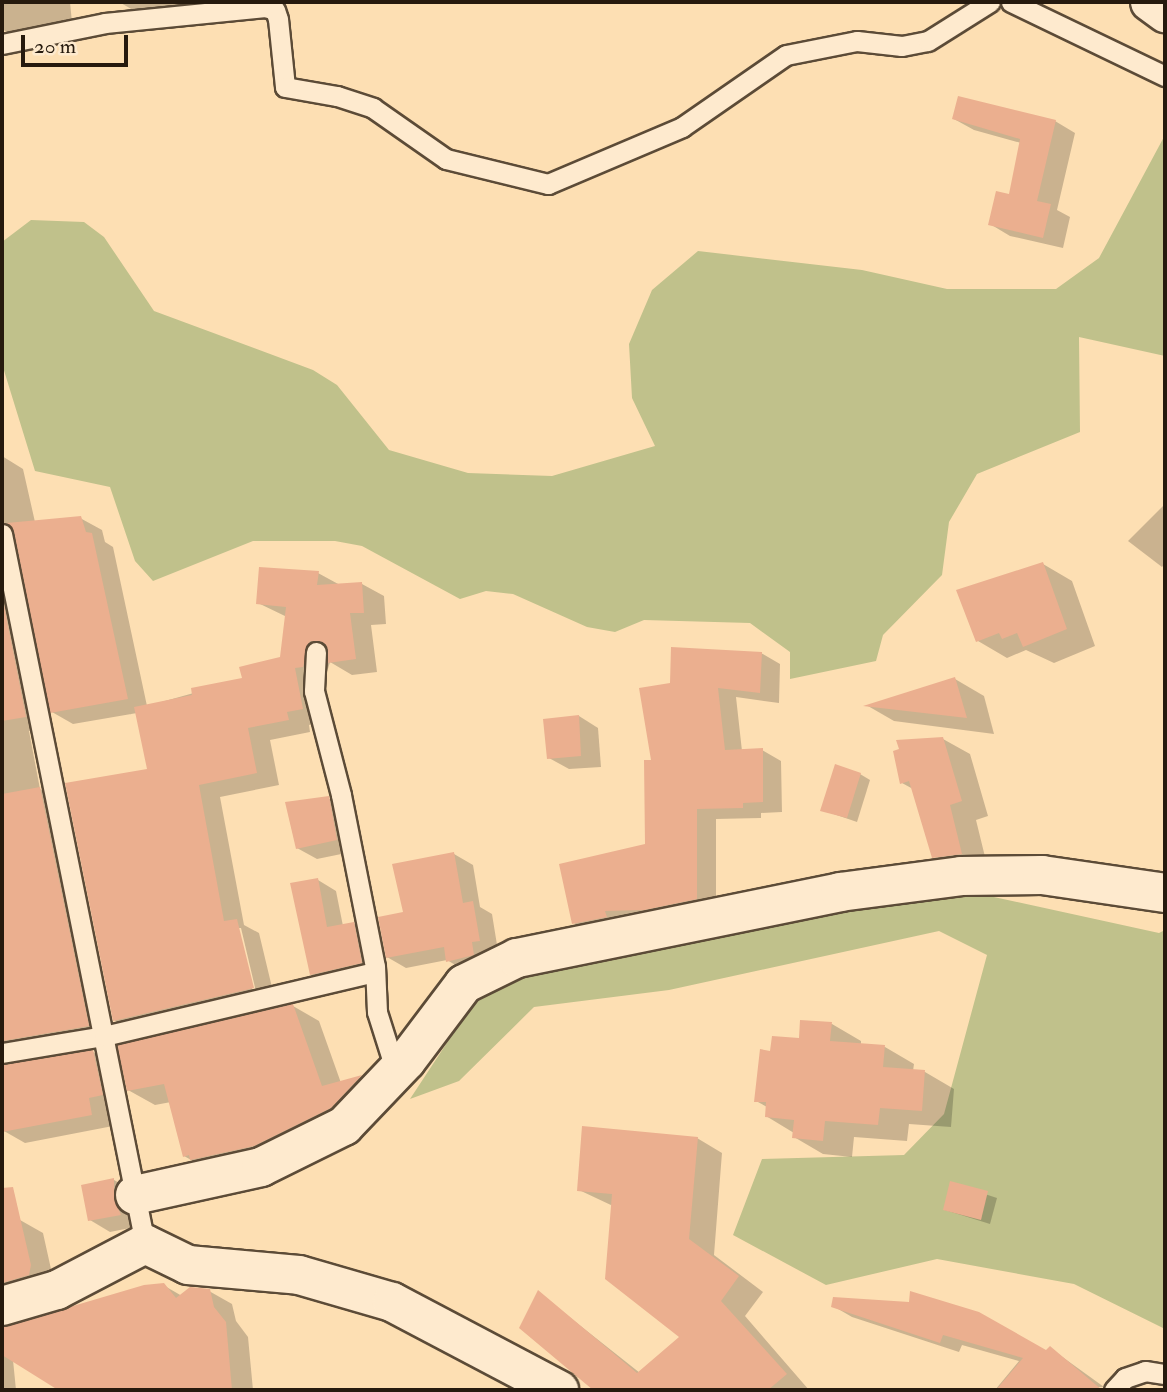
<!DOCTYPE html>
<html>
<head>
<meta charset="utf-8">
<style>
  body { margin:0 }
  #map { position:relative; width:1167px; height:1392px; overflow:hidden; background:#fddfb3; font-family:"IM FELL Double Pica",serif }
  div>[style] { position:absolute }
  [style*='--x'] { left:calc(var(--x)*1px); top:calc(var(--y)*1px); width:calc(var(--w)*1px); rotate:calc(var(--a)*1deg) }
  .green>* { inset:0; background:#c0c18b }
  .shadow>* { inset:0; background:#0003 }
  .building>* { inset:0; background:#ebaf8f }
  .roads { filter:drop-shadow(2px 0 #5c4b37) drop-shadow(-2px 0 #5c4b37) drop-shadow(0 2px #5c4b37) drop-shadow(0 -2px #5c4b37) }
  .lane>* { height:19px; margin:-9.5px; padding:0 9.5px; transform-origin:9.5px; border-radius:9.5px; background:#feeace }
  .street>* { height:38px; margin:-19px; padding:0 19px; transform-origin:19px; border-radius:19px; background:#feeace }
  span { translate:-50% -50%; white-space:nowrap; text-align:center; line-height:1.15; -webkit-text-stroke:5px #feeace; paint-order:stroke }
  .frame { position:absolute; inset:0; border:4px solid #261a0e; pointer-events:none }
  .scale { position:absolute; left:21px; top:35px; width:107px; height:32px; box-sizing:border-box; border:4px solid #261a0e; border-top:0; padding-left:9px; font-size:21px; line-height:24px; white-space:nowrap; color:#261a0e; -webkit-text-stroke:5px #feeace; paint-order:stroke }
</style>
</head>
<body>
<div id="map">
  <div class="green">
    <div style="clip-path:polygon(1165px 135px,1165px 356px,1079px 337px,1080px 432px,977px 474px,949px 522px,942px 575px,883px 635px,876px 661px,790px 679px,790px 652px,750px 623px,644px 620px,615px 632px,587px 627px,513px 594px,486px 591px,460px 599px,362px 546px,335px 541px,253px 541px,153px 581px,135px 561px,110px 487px,35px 471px,2px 364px,2px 242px,31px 220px,84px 222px,104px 237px,154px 311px,313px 370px,337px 385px,389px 450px,468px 473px,552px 476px,655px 446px,632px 398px,629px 344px,652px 290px,698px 251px,862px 270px,947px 289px,1056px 289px,1099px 258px)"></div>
    <div style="clip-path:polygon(957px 889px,1159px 933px,1165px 930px,1165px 1329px,1074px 1284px,937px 1259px,826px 1285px,733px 1235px,762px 1159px,904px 1155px,944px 1114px,987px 955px,939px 931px,669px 990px,534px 1007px,459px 1081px,410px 1099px,479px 994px,536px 970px)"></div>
  </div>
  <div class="shadow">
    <div style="clip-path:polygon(2px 2px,70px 2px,73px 33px,17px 38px,2px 29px)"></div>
    <div style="clip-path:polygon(119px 2px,207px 2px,208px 21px,156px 23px)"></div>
    <div style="clip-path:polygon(954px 119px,1055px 121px,1075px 133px,1057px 210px,1070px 217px,1063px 248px,1010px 236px,990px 224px,1010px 196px,1021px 143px,974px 130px)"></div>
    <div style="clip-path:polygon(evenodd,2px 456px,23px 469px,35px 522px,80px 518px,102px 530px,105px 542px,113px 547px,147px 706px,244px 679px,282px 659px,287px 617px,258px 603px,318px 573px,340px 585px,362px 584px,384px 596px,386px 624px,371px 625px,377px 672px,352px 675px,330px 662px,325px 679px,316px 680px,325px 721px,309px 725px,310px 732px,270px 740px,279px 785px,220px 797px,244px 925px,259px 933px,275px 1000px,136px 1033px,114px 1020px,149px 770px,137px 713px,73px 724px,52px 712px,17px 538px,11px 541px,47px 728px,29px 731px,40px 789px,61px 801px,109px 1038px,21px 1052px,12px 1065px,93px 1052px,114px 1064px,113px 1126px,25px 1143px,4px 1131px,2px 1121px,2px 456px,238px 928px,241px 928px,257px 996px,254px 997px,238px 928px)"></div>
    <div style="clip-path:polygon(1165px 504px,1165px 564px,1162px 567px,1128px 541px)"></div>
    <div style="clip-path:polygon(1043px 564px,1072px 581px,1095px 646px,1054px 663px,1026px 650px,1007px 658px,978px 641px,958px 591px)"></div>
    <div style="clip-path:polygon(761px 653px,780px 664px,779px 703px,736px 697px,742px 751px,762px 750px,781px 761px,782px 812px,761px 813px,761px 818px,716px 819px,716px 909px,593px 934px,574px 923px,646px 845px,653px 762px,671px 685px)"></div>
    <div style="clip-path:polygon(955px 679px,984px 696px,994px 734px,894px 721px,868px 706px)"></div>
    <div style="clip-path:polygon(579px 716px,598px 728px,601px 767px,569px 769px,549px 758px)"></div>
    <div style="clip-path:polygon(943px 739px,970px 754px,988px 816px,976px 820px,988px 869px,961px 872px,934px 857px,913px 789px,902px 783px)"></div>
    <div style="clip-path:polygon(860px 774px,870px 780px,857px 822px,822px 810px)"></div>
    <div style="clip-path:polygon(328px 798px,348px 809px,356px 851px,317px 859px,297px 848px)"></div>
    <div style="clip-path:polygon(454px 854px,473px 865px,480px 907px,492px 914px,498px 951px,467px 972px,447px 960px,406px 968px,387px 957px,405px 913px)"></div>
    <div style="clip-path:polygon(318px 880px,336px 891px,343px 926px,353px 923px,372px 934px,380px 973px,330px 985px,311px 974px)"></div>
    <div style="clip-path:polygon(293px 1006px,319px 1021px,341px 1083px,362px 1077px,387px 1091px,211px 1171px,184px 1156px,171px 1102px,155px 1105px,128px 1090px)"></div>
    <div style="clip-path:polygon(802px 1021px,832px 1024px,861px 1041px,861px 1045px,885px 1047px,914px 1064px,913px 1071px,925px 1072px,954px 1089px,951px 1127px,909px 1124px,907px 1141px,854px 1137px,852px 1157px,823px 1154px,794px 1137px,794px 1133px,766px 1116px,767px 1107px,756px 1101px,772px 1053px,800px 1040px)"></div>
    <div style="clip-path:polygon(697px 1138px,722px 1153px,714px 1255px,763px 1292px,745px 1316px,809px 1390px,596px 1390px,521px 1327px,539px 1293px,640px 1373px,682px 1337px,613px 1206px,579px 1190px)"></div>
    <div style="clip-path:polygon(114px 1180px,134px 1191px,140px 1226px,110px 1232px,90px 1220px,83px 1186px)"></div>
    <div style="clip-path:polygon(951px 1183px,997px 1198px,990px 1224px,945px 1210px)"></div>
    <div style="clip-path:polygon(20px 1220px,43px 1233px,53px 1278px,3px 1315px,6px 1327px,163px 1285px,182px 1296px,209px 1291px,232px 1304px,236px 1321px,248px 1337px,253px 1390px,61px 1390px,13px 1360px,16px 1390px,2px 1390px,2px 1224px)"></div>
    <div style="clip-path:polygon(833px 1306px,1046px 1352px,1050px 1348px,1104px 1387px,995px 1390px,1019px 1361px,962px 1345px,959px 1352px,852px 1317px)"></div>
  </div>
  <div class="building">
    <div style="clip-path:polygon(958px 96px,1056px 120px,1037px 201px,1051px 204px,1043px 238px,988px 225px,996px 191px,1009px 194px,1020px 139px,952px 119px)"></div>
    <div style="clip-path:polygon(81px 516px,86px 532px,92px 533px,128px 699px,50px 713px,14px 532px,7px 523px)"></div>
    <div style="clip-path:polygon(1043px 562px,1067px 629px,1023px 647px,1017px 633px,1002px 639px,999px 633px,976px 642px,956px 590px)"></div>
    <div style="clip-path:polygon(259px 567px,319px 571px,317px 585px,362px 582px,364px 613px,350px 613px,356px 659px,328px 663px,327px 646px,310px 641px,303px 667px,295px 668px,303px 709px,287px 712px,289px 720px,248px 728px,257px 773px,199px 785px,224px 921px,237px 919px,254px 988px,113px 1021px,65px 783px,147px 769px,134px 707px,192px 695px,191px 688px,242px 678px,239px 667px,280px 657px,286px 607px,256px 604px)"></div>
    <div style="clip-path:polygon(2px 595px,26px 717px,2px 721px)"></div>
    <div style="clip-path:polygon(671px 647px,762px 652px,760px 693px,718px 688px,725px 750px,763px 748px,763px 802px,743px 803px,743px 808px,697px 809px,697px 899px,644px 910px,605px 911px,607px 917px,572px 924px,559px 864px,645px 844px,644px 760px,651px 760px,639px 688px,670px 683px)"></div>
    <div style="clip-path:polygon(955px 677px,967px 718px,863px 706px)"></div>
    <div style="clip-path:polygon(579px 715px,581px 756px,547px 759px,543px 719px)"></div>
    <div style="clip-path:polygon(943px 737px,962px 801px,950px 805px,962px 854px,932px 858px,909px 781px,900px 784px,893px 751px,899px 749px,896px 740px)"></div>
    <div style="clip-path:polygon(835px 764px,861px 773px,847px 818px,820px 811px)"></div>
    <div style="clip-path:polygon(40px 787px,89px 1026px,2px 1041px,2px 794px)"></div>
    <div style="clip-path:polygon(329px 796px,337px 840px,296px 849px,285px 802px)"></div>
    <div style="clip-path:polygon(454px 852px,463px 903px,473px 901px,480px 941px,472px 942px,474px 955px,446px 962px,444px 947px,386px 958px,378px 917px,403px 912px,392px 864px)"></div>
    <div style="clip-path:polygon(318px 878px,327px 927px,354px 922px,362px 963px,310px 975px,290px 883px)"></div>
    <div style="clip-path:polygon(293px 1004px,322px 1086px,362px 1075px,331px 1108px,254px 1146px,190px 1160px,189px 1155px,183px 1157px,164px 1084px,127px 1091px,117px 1045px)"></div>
    <div style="clip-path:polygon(800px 1020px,832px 1022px,830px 1041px,885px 1045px,883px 1067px,925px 1070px,922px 1111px,880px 1108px,878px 1125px,825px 1121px,823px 1141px,792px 1138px,794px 1120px,765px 1117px,766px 1102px,754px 1102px,760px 1049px,770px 1051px,772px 1036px,799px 1038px)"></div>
    <div style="clip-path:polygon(93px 1050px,103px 1095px,89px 1098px,92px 1115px,2px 1132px,2px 1065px)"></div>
    <div style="clip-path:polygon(582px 1126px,698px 1137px,689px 1239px,739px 1276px,721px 1301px,787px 1374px,768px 1390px,593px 1390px,519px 1328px,538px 1290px,637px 1373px,679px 1337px,605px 1279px,612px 1194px,577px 1191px)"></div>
    <div style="clip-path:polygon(114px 1178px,114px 1199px,121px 1215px,88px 1221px,81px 1185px)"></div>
    <div style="clip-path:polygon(950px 1181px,988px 1191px,981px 1220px,943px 1210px)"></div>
    <div style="clip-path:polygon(13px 1187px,31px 1265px,29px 1275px,2px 1283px,2px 1188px)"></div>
    <div style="clip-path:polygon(164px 1283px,176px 1298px,190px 1287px,210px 1289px,214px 1307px,226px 1322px,232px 1390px,58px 1390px,2px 1355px,2px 1327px,144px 1285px)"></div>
    <div style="clip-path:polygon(910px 1291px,979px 1312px,1046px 1350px,1050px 1346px,1102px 1390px,996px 1390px,1023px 1358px,943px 1335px,940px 1343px,831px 1307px,833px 1297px,909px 1302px)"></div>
  </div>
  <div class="roads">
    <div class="lane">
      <div style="--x:1011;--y:2;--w:171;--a:25.7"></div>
      <div style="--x:2;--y:44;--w:105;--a:-11.5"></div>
      <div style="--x:105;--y:23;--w:161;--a:-5.7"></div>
      <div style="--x:265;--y:7;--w:10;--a:17"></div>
      <div style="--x:275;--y:10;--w:9;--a:72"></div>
      <div style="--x:278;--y:19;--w:68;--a:84.1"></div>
      <div style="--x:285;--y:87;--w:53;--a:9.8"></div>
      <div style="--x:337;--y:96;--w:38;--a:18"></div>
      <div style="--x:373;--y:108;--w:89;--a:34.9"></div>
      <div style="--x:446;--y:159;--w:105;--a:13.8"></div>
      <div style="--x:548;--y:184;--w:146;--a:-23"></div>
      <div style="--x:682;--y:127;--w:126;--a:-34.7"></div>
      <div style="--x:786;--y:55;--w:72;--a:-11.2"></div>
      <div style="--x:857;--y:41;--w:45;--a:6.3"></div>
      <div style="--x:902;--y:46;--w:26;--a:-11"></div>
      <div style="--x:928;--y:41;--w:73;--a:-32.2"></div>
      <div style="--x:2;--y:534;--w:724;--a:78.61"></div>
      <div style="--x:316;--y:652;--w:39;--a:93"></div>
      <div style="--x:314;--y:691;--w:107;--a:75.4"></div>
      <div style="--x:341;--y:795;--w:174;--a:78.8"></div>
      <div style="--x:375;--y:966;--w:46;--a:87.5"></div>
      <div style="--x:377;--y:1012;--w:63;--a:72.4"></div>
      <div style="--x:2;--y:1053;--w:103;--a:-9.5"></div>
      <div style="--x:104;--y:1036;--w:278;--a:-13.3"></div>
      <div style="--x:1114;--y:1390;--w:16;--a:-47"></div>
      <div style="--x:1125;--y:1378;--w:21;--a:-19"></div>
      <div style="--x:1145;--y:1371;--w:20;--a:9"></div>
    </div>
    <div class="street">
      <div style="--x:1150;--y:2;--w:19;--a:36"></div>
      <div style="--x:135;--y:1195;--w:129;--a:-12.5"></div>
      <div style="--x:261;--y:1167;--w:93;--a:-26.3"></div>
      <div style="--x:344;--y:1126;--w:90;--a:-46.4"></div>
      <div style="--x:406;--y:1061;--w:96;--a:-53"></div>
      <div style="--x:464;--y:984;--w:59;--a:-26.1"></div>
      <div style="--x:517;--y:958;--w:330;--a:-11.5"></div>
      <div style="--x:840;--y:892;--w:122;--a:-7.5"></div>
      <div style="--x:961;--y:876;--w:81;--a:-0.7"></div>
      <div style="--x:1042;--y:875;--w:124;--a:8.3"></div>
      <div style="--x:2;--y:1306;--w:57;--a:-16.2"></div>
      <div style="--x:57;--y:1290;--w:99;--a:-27.6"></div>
      <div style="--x:145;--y:1244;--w:48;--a:26"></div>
      <div style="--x:188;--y:1265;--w:111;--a:5.1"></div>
      <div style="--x:299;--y:1275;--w:97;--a:16.2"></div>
      <div style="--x:392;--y:1302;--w:189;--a:27.8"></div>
    </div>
  </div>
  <div class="frame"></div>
  <div class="scale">20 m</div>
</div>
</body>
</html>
